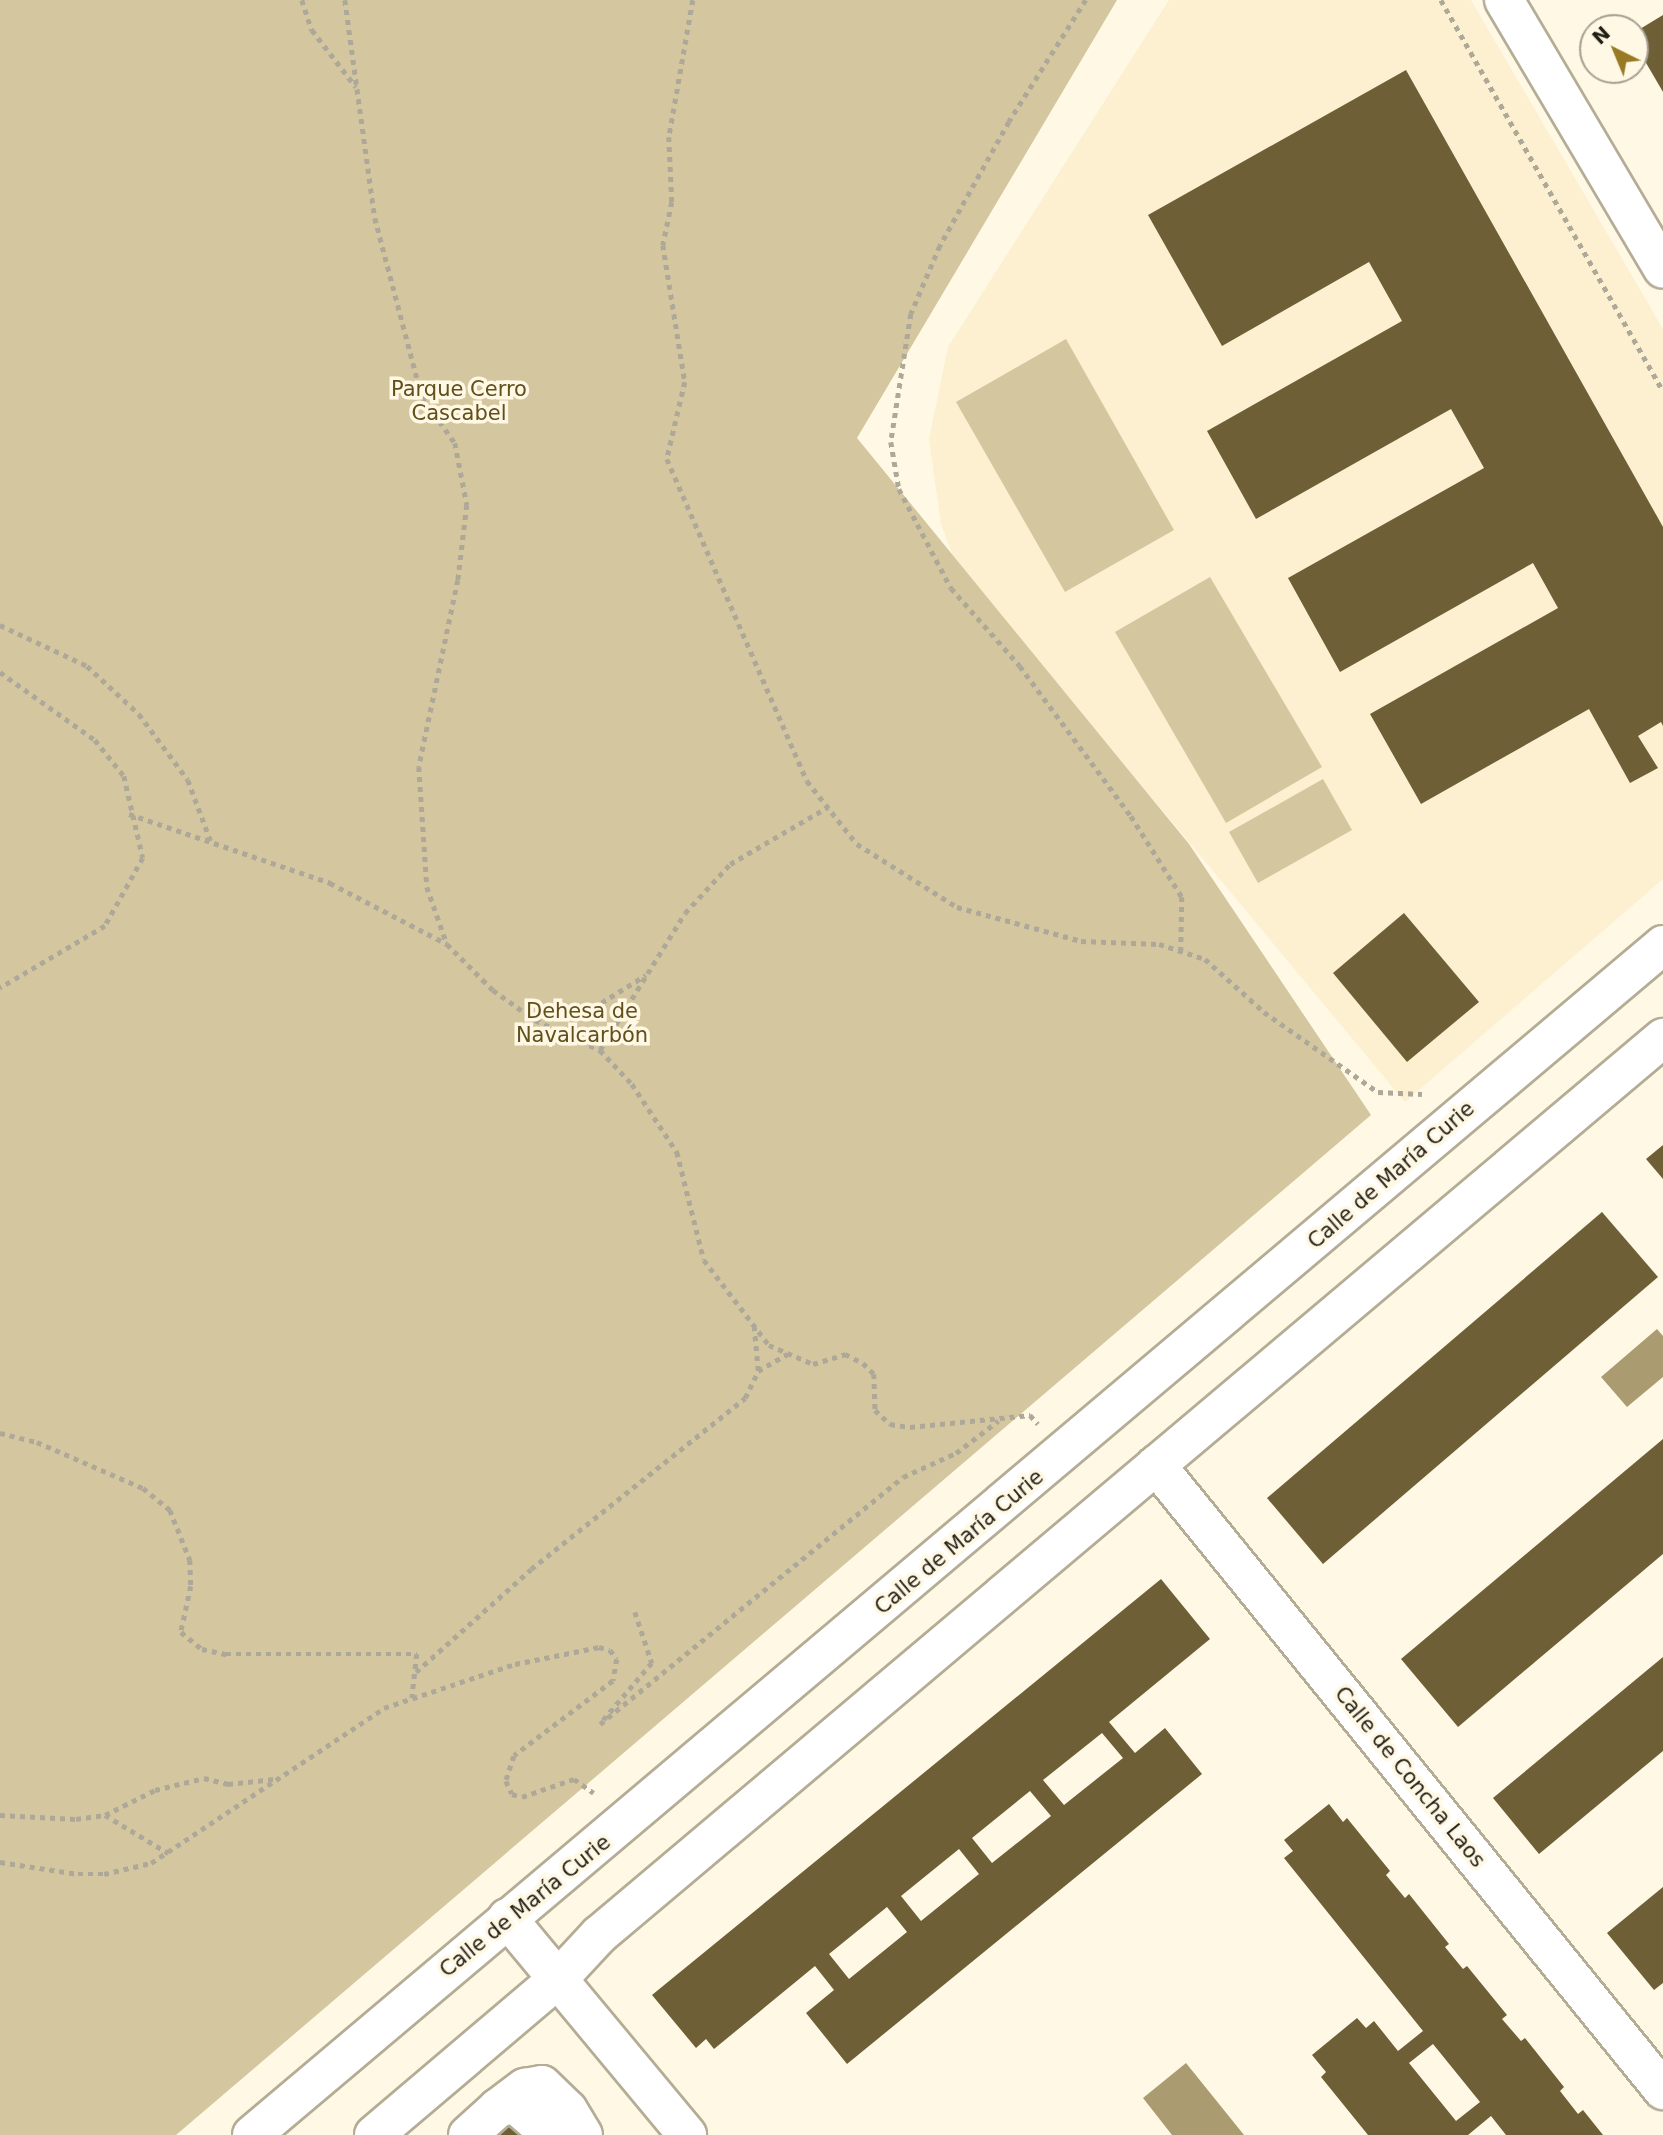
<!DOCTYPE html>
<html>
<head>
<meta charset="utf-8">
<style>
  body { margin:0 }
  #map { position:relative; width:1663px; height:2135px; overflow:hidden; background:#fff8e4; font-family:"DejaVu Sans",sans-serif }
  div>[style] { position:absolute }
  [style*='--x'] { left:calc(var(--x)*1px); top:calc(var(--y)*1px); width:calc(var(--w)*1px); rotate:calc(var(--a)*1deg) }
  .built>* { inset:0; background:#fcf0d1 }
  .green>* { inset:0; background:#d4c69e }
  .water>* { inset:0; background:#aa9b71 }
  .building>* { inset:0; background:#6e5f37 }
  .path>* { height:4.5px; margin-top:-2.25px; transform-origin:0; background:repeating-linear-gradient(90deg,#ada898 0 5px,transparent 0 10px) }
  .roads { filter:drop-shadow(2px 0 #b5ac95) drop-shadow(-2px 0 #b5ac95) drop-shadow(0 2px #b5ac95) drop-shadow(0 -2px #b5ac95) }
  .minor>* { height:38px; margin:-19px; padding:0 19px; transform-origin:19px; border-radius:19px; background:#fff }
  span { translate:-50% -50%; white-space:nowrap; text-align:center; line-height:1.15; -webkit-text-stroke:7px #fff8e4; paint-order:stroke }
  .park-label { font-size:21px; color:#614f1c }
  .street-label { font-size:21px; color:#221f16 }
  .north { position:absolute; left:1579px; top:14px; width:70px; height:70px; box-sizing:border-box; background:#fff8e4; border:2px solid #a7a192; border-radius:50%; rotate:317deg; font-size:19px; font-weight:700; line-height:28px; text-align:center; color:#221f16 }
  .north::after { content:''; display:block; margin:auto; width:24px; height:32px; background:#977a23; clip-path:polygon(50% 0,100% 100%,50% 72%,0 100%) }
</style>
</head>
<body>
<div id="map">
  <div class="built">
    <div style="clip-path:polygon(1169px 0,1471px 0,1663px 329px,1663px 879px,1405px 1102px,955px 561px,941px 524px,929px 439px,948px 347px)"></div>
  </div>
  <div class="green">
    <div style="clip-path:polygon(0 0,1117px 0,857px 438px,1189px 844px,1371px 1115px,176px 2135px,0 2135px)"></div>
    <div style="clip-path:polygon(1066px 339px,1174px 530px,1065px 592px,956px 402px)"></div>
    <div style="clip-path:polygon(1210px 577px,1322px 767px,1226px 823px,1115px 632px)"></div>
    <div style="clip-path:polygon(1323px 779px,1352px 830px,1258px 883px,1229px 832px)"></div>
  </div>
  <div class="water">
    <div style="clip-path:polygon(1657px 1329px,1663px 1336px,1663px 1377px,1627px 1407px,1601px 1377px)"></div>
    <div style="clip-path:polygon(1186px 2063px,1244px 2135px,1172px 2135px,1143px 2098px)"></div>
  </div>
  <div class="building">
    <div style="clip-path:polygon(1663px 15px,1663px 92px,1635px 44px,1635px 32px)"></div>
    <div style="clip-path:polygon(1406px 70px,1663px 527px,1663px 726px,1661px 722px,1638px 736px,1658px 768px,1630px 783px,1589px 709px,1421px 804px,1370px 714px,1558px 608px,1533px 563px,1340px 672px,1288px 578px,1484px 468px,1451px 409px,1256px 519px,1207px 431px,1402px 321px,1369px 262px,1222px 346px,1148px 215px)"></div>
    <div style="clip-path:polygon(1404px 913px,1479px 1002px,1407px 1062px,1333px 973px)"></div>
    <div style="clip-path:polygon(1663px 1145px,1663px 1179px,1646px 1159px)"></div>
    <div style="clip-path:polygon(1602px 1212px,1658px 1277px,1323px 1564px,1267px 1498px)"></div>
    <div style="clip-path:polygon(1663px 1439px,1663px 1554px,1458px 1727px,1401px 1659px)"></div>
    <div style="clip-path:polygon(evenodd,1161px 1579px,1210px 1639px,1109px 1722px,1135px 1753px,1165px 1728px,1202px 1774px,847px 2064px,806px 2013px,834px 1990px,815px 1966px,714px 2049px,706px 2039px,696px 2048px,652px 1995px,1161px 1579px,1102px 1733px,1123px 1758px,1064px 1805px,1043px 1780px,1102px 1733px,1161px 1579px,1030px 1791px,1051px 1816px,992px 1863px,972px 1838px,1030px 1791px,1161px 1579px,959px 1849px,979px 1874px,921px 1921px,901px 1896px,959px 1849px,1161px 1579px,887px 1907px,907px 1932px,849px 1979px,829px 1954px,887px 1907px)"></div>
    <div style="clip-path:polygon(1663px 1657px,1663px 1751px,1539px 1854px,1493px 1798px)"></div>
    <div style="clip-path:polygon(evenodd,1329px 1804px,1343px 1822px,1347px 1818px,1390px 1871px,1386px 1875px,1405px 1898px,1409px 1894px,1449px 1944px,1445px 1947px,1463px 1969px,1467px 1966px,1507px 2015px,1502px 2019px,1521px 2041px,1525px 2038px,1564px 2087px,1560px 2091px,1578px 2114px,1583px 2110px,1603px 2135px,1506px 2135px,1491px 2116px,1468px 2135px,1368px 2135px,1321px 2077px,1326px 2072px,1312px 2055px,1357px 2018px,1366px 2028px,1374px 2021px,1398px 2051px,1423px 2031px,1284px 1858px,1293px 1851px,1284px 1840px,1329px 1804px,1433px 2044px,1480px 2102px,1456px 2121px,1409px 2063px,1433px 2044px)"></div>
    <div style="clip-path:polygon(1663px 1887px,1663px 1983px,1654px 1990px,1607px 1933px)"></div>
    <div style="clip-path:polygon(508px 2114px,525px 2135px,482px 2135px)"></div>
  </div>
  <div class="path">
    <div style="--x:302;--y:0;--w:32;--a:72"></div>
    <div style="--x:312;--y:30;--w:72;--a:52.3"></div>
    <div style="--x:345;--y:0;--w:220;--a:82.2"></div>
    <div style="--x:375;--y:218;--w:185;--a:75.3"></div>
    <div style="--x:422;--y:397;--w:57;--a:54.3"></div>
    <div style="--x:455;--y:443;--w:63;--a:79"></div>
    <div style="--x:467;--y:505;--w:76;--a:96.8"></div>
    <div style="--x:458;--y:580;--w:191;--a:101.8"></div>
    <div style="--x:419;--y:767;--w:120;--a:86.2"></div>
    <div style="--x:427;--y:887;--w:60;--a:70.7"></div>
    <div style="--x:447;--y:944;--w:65;--a:45"></div>
    <div style="--x:493;--y:990;--w:52;--a:35.5"></div>
    <div style="--x:535;--y:1020;--w:72;--a:24.8"></div>
    <div style="--x:600;--y:1050;--w:47;--a:46.7"></div>
    <div style="--x:632;--y:1084;--w:82;--a:56.5"></div>
    <div style="--x:677;--y:1152;--w:111;--a:76"></div>
    <div style="--x:704;--y:1260;--w:107;--a:52.6"></div>
    <div style="--x:769;--y:1345;--w:48;--a:23.4"></div>
    <div style="--x:813;--y:1364;--w:34;--a:-17"></div>
    <div style="--x:845;--y:1354;--w:20;--a:27"></div>
    <div style="--x:863;--y:1363;--w:16;--a:45"></div>
    <div style="--x:874;--y:1374;--w:36;--a:88"></div>
    <div style="--x:875;--y:1410;--w:21;--a:43"></div>
    <div style="--x:890;--y:1424;--w:20;--a:9"></div>
    <div style="--x:910;--y:1427;--w:121;--a:-5.7"></div>
    <div style="--x:1030;--y:1415;--w:12;--a:48"></div>
    <div style="--x:693;--y:0;--w:139;--a:99.9"></div>
    <div style="--x:669;--y:137;--w:65;--a:87.4"></div>
    <div style="--x:672;--y:202;--w:44;--a:101.8"></div>
    <div style="--x:663;--y:245;--w:139;--a:80.9"></div>
    <div style="--x:685;--y:382;--w:79;--a:103.2"></div>
    <div style="--x:667;--y:459;--w:351;--a:66.5"></div>
    <div style="--x:807;--y:781;--w:80;--a:51.6"></div>
    <div style="--x:857;--y:844;--w:118;--a:32.2"></div>
    <div style="--x:957;--y:907;--w:129;--a:15.3"></div>
    <div style="--x:1081;--y:941;--w:78;--a:2.2"></div>
    <div style="--x:1159;--y:944;--w:48;--a:18.1"></div>
    <div style="--x:1205;--y:959;--w:79;--a:41.9"></div>
    <div style="--x:1264;--y:1012;--w:139;--a:35.1"></div>
    <div style="--x:1378;--y:1092;--w:44;--a:2.6"></div>
    <div style="--x:1086;--y:0;--w:144;--a:122.3"></div>
    <div style="--x:1009;--y:122;--w:142;--a:119.1"></div>
    <div style="--x:940;--y:246;--w:74;--a:113.1"></div>
    <div style="--x:911;--y:314;--w:130;--a:98.9"></div>
    <div style="--x:891;--y:442;--w:48;--a:80.3"></div>
    <div style="--x:899;--y:489;--w:112;--a:62.3"></div>
    <div style="--x:951;--y:588;--w:104;--a:48.5"></div>
    <div style="--x:1020;--y:666;--w:187;--a:53.5"></div>
    <div style="--x:1131;--y:816;--w:96;--a:57.8"></div>
    <div style="--x:1182;--y:897;--w:54;--a:91.1"></div>
    <div style="--x:1441;--y:0;--w:450;--a:60.4"></div>
    <div style="--x:0;--y:625;--w:96;--a:25.2"></div>
    <div style="--x:87;--y:666;--w:71;--a:42.7"></div>
    <div style="--x:139;--y:714;--w:82;--a:53.4"></div>
    <div style="--x:188;--y:780;--w:66;--a:69.6"></div>
    <div style="--x:0;--y:672;--w:117;--a:35.6"></div>
    <div style="--x:95;--y:740;--w:46;--a:51.1"></div>
    <div style="--x:124;--y:776;--w:84;--a:77"></div>
    <div style="--x:143;--y:858;--w:78;--a:119.2"></div>
    <div style="--x:105;--y:926;--w:122;--a:149.4"></div>
    <div style="--x:129;--y:814;--w:213;--a:18.9"></div>
    <div style="--x:330;--y:883;--w:132;--a:27.5"></div>
    <div style="--x:536;--y:1019;--w:58;--a:-10.9"></div>
    <div style="--x:593;--y:1008;--w:62;--a:-31.9"></div>
    <div style="--x:600;--y:1050;--w:161;--a:-58.2"></div>
    <div style="--x:685;--y:913;--w:67;--a:-47.4"></div>
    <div style="--x:730;--y:864;--w:113;--a:-30.2"></div>
    <div style="--x:758;--y:1371;--w:34;--a:-30"></div>
    <div style="--x:0;--y:1433;--w:38;--a:14"></div>
    <div style="--x:37;--y:1442;--w:116;--a:23.5"></div>
    <div style="--x:143;--y:1488;--w:35;--a:39"></div>
    <div style="--x:170;--y:1510;--w:54;--a:68.2"></div>
    <div style="--x:190;--y:1560;--w:26;--a:88"></div>
    <div style="--x:191;--y:1586;--w:47;--a:102.3"></div>
    <div style="--x:181;--y:1632;--w:27;--a:39"></div>
    <div style="--x:202;--y:1649;--w:25;--a:12"></div>
    <div style="--x:226;--y:1654;--w:191;--a:0"></div>
    <div style="--x:417;--y:1654;--w:44;--a:96.5"></div>
    <div style="--x:635;--y:1612;--w:54;--a:71.6"></div>
    <div style="--x:652;--y:1663;--w:80;--a:130.4"></div>
    <div style="--x:600;--y:1724;--w:391;--a:-39.2"></div>
    <div style="--x:903;--y:1477;--w:58;--a:-24.4"></div>
    <div style="--x:956;--y:1453;--w:53;--a:-37.3"></div>
    <div style="--x:416;--y:1672;--w:154;--a:-41.8"></div>
    <div style="--x:531;--y:1569;--w:274;--a:-38.6"></div>
    <div style="--x:745;--y:1398;--w:30;--a:-64"></div>
    <div style="--x:758;--y:1371;--w:44;--a:-95.2"></div>
    <div style="--x:0;--y:1815;--w:76;--a:3"></div>
    <div style="--x:76;--y:1819;--w:29;--a:-8"></div>
    <div style="--x:105;--y:1815;--w:74;--a:31.1"></div>
    <div style="--x:105;--y:1815;--w:56;--a:-26.6"></div>
    <div style="--x:155;--y:1790;--w:50;--a:-13.8"></div>
    <div style="--x:204;--y:1778;--w:25;--a:14"></div>
    <div style="--x:228;--y:1784;--w:46;--a:-6.2"></div>
    <div style="--x:0;--y:1862;--w:79;--a:8.7"></div>
    <div style="--x:78;--y:1874;--w:26;--a:0"></div>
    <div style="--x:104;--y:1874;--w:48;--a:-13.2"></div>
    <div style="--x:151;--y:1863;--w:280;--a:-33.6"></div>
    <div style="--x:384;--y:1708;--w:138;--a:-18.6"></div>
    <div style="--x:515;--y:1664;--w:86;--a:-11.4"></div>
    <div style="--x:599;--y:1647;--w:11;--a:15"></div>
    <div style="--x:610;--y:1650;--w:11;--a:52"></div>
    <div style="--x:617;--y:1659;--w:22;--a:100"></div>
    <div style="--x:613;--y:1681;--w:124;--a:142.9"></div>
    <div style="--x:514;--y:1756;--w:26;--a:108"></div>
    <div style="--x:506;--y:1781;--w:14;--a:65"></div>
    <div style="--x:512;--y:1794;--w:10;--a:17"></div>
    <div style="--x:522;--y:1797;--w:55;--a:-19.1"></div>
    <div style="--x:574;--y:1779;--w:24;--a:35"></div>
  </div>
  <div class="roads">
    <div class="minor">
      <div style="--x:1504;--y:0;--w:312;--a:59.4"></div>
      <div style="--x:1156;--y:1465;--w:805;--a:50.95"></div>
      <div style="--x:507;--y:1918;--w:282;--a:50.3"></div>
      <div style="--x:498;--y:2108;--w:34;--a:-37"></div>
      <div style="--x:525;--y:2088;--w:17;--a:-10"></div>
      <div style="--x:542;--y:2085;--w:36;--a:44"></div>
      <div style="--x:568;--y:2110;--w:29;--a:59"></div>
      <div style="--x:252;--y:2135;--w:1846;--a:-40.14"></div>
      <div style="--x:374;--y:2135;--w:243;--a:-40.3"></div>
      <div style="--x:559;--y:1978;--w:59;--a:-47.1"></div>
      <div style="--x:599;--y:1935;--w:1392;--a:-40.13"></div>
      <div style="--x:468;--y:2135;--w:40;--a:-42"></div>
      <div style="--x:498;--y:2108;--w:17;--a:-17"></div>
      <div style="--x:514;--y:2103;--w:49;--a:40.9"></div>
    </div>
  </div>
  <div class="park-label">
    <span style="left:459px;top:401px">Parque Cerro<br>Cascabel</span>
    <span style="left:582px;top:1023px">Dehesa de<br>Navalcarbón</span>
  </div>
  <div class="street-label">
    <span style="left:1391px;top:1175px;rotate:-41deg">Calle de María Curie</span>
    <span style="left:959px;top:1542px;rotate:-40deg">Calle de María Curie</span>
    <span style="left:1410px;top:1777px;rotate:51deg">Calle de Concha Laos</span>
    <span style="left:525px;top:1906px;rotate:-39deg">Calle de María Curie</span>
  </div>
  <div class="north">N</div>
</div>
</body>
</html>
